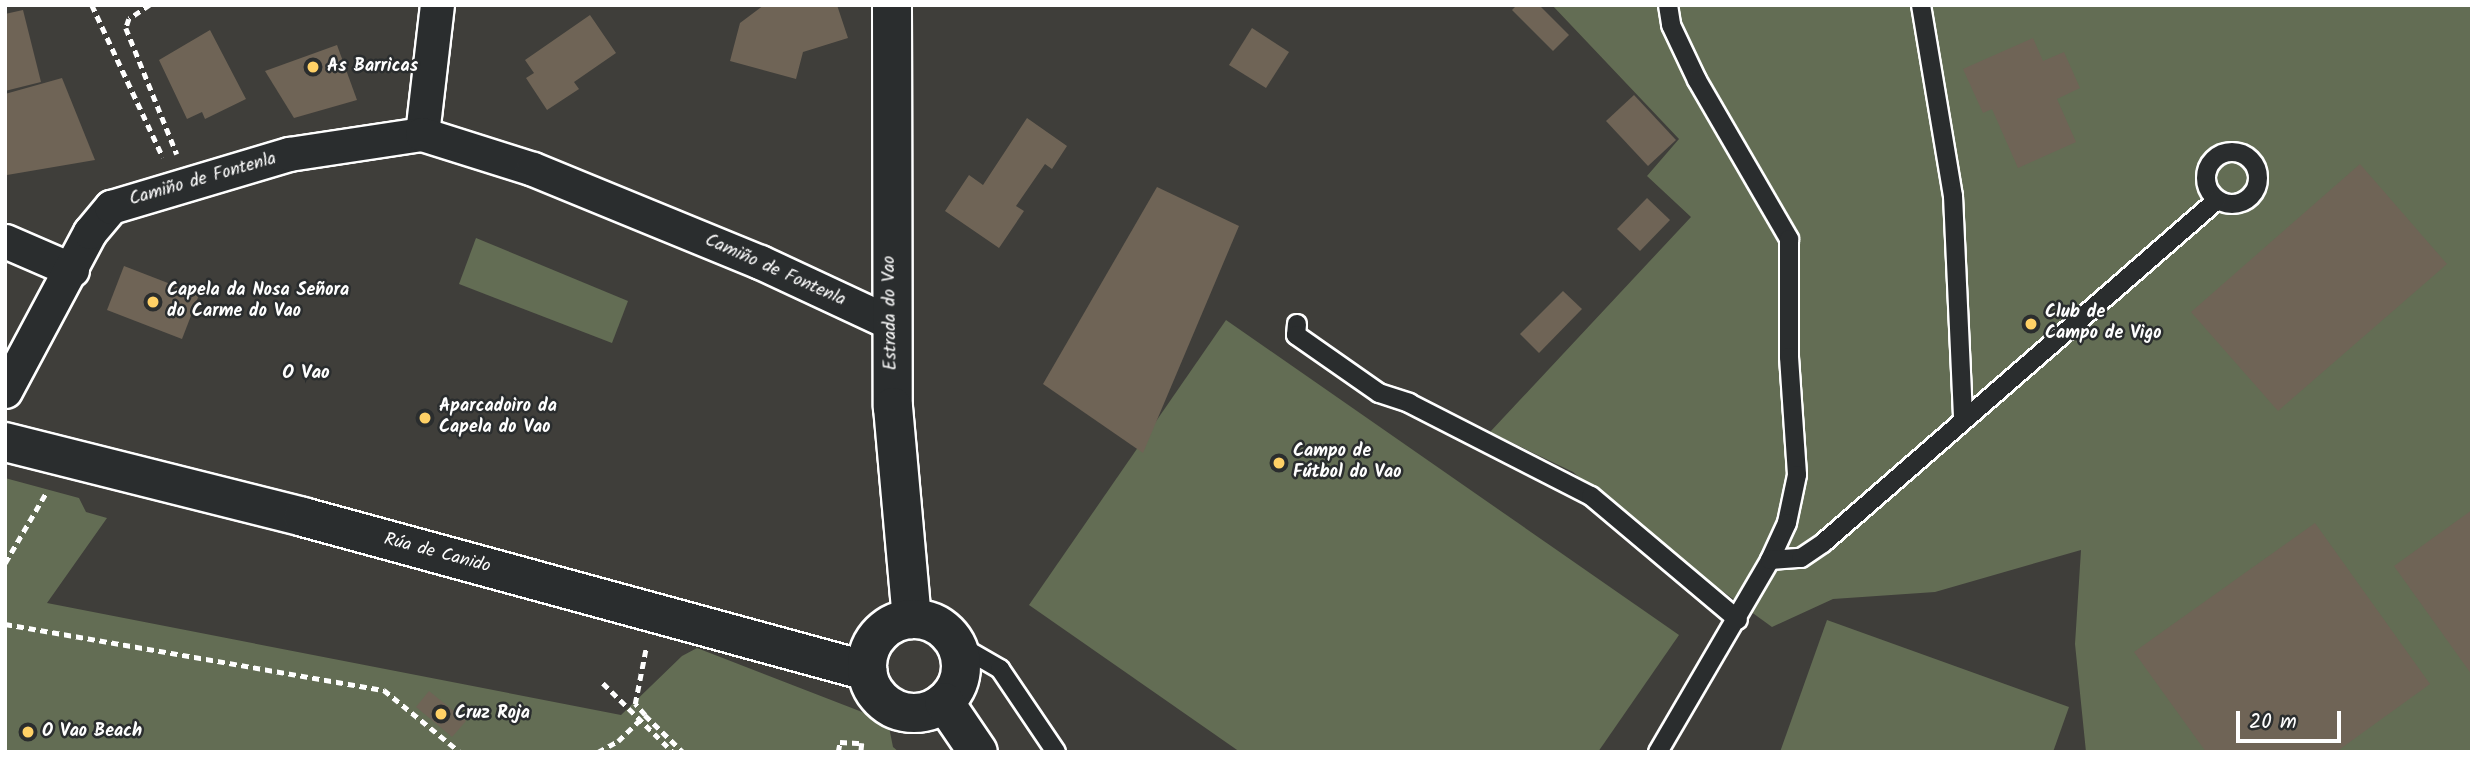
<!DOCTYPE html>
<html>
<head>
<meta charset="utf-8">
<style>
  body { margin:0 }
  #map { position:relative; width:2477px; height:757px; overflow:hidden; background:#3f3e3a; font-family:Kalam,sans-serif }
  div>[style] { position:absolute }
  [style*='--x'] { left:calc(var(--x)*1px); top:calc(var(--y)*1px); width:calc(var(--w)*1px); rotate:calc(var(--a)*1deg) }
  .green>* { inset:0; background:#636d54 }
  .building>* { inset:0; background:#6f6456 }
  .path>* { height:4.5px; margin-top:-2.25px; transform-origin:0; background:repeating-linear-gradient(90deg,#fff 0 7px,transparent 0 12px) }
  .roads { filter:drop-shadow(2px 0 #fff) drop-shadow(-2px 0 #fff) drop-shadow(0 2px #fff) drop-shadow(0 -2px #fff) }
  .lane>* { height:18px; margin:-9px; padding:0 9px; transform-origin:9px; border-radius:9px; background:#2a2d2e }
  .lane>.ring { margin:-9px; padding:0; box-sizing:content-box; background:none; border:18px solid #2a2d2e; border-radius:50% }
  .street>* { height:33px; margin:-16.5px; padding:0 16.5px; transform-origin:16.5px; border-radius:16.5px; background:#2a2d2e }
  .secondary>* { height:38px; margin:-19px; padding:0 19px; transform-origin:19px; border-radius:19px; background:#2a2d2e }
  .secondary>.ring { margin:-19px; padding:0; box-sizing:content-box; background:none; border:38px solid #2a2d2e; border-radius:50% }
  .dots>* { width:19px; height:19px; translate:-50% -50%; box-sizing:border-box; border:4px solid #2a2d2e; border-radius:50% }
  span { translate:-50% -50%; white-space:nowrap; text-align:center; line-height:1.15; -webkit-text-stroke:5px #2a2d2e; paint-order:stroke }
  .poi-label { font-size:18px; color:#fff; font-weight:700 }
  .left { translate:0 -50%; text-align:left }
  .street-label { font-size:18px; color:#fff }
  .neighbourhood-label { font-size:19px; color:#fff; font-weight:700 }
  .frame { position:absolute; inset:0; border:7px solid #fff; pointer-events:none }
  .scale { position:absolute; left:2236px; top:711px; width:105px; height:32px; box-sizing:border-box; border:4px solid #fff; border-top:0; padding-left:9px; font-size:21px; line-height:24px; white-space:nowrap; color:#fff; -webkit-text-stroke:5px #2a2d2e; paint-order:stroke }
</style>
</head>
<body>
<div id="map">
  <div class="green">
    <div style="clip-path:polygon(1552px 5px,2472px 5px,2472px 752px,2086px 752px,2075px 644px,2081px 550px,1935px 592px,1833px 599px,1772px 627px,1663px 548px,1573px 472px,1490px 432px,1691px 217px,1647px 176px,1679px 139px)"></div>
    <div style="clip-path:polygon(476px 238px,628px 301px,612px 343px,459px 284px)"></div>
    <div style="clip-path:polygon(1226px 320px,1679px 635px,1598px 752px,1240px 752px,1029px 605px)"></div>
    <div style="clip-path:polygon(5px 478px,79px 498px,86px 512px,107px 518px,47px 603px,621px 715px,682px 656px,697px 648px,888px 722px,893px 747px,899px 752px,5px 752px)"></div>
    <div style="clip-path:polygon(1827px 620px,2069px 707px,2053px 752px,1780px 752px)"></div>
  </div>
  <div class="building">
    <div style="clip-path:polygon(764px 5px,837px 5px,848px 38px,803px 52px,796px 79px,730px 61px,740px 23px)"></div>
    <div style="clip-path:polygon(1517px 5px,1539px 5px,1569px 35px,1553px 51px,1512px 10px)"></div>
    <div style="clip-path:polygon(23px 10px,41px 82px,5px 91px,5px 14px)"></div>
    <div style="clip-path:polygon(590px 15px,616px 53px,574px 82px,579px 89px,547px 110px,526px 78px,534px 73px,525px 60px)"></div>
    <div style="clip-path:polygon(1252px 28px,1289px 52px,1266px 88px,1229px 65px)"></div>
    <div style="clip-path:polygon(210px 30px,246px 99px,205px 119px,202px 112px,187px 119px,159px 60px)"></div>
    <div style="clip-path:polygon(2033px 38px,2043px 61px,2064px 52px,2080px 88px,2057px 99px,2076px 142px,2018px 168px,1992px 109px,1983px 113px,1963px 69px)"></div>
    <div style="clip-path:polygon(337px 45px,357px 100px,294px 118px,265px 71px)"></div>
    <div style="clip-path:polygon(62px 78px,95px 160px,7px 175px,5px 94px)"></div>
    <div style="clip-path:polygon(1634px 95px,1676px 140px,1648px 166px,1606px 121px)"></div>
    <div style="clip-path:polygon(1027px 118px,1067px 146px,1052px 169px,1045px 164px,1016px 206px,1024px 211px,999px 248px,945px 211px,969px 175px,983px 185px)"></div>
    <div style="clip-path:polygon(2360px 164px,2447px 264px,2278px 411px,2191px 312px)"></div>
    <div style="clip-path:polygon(1157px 187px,1239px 226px,1143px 453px,1043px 384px)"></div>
    <div style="clip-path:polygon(1647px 198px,1670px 220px,1640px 251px,1617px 229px)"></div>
    <div style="clip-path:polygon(124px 266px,199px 295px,182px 339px,107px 310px)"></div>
    <div style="clip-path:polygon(1563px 291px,1582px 309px,1539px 353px,1520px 334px)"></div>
    <div style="clip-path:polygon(2472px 510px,2472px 675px,2394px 566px)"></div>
    <div style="clip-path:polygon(2315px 523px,2430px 684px,2336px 752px,2206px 752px,2134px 652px)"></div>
    <div style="clip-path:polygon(429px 691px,466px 721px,452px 737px,416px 707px)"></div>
  </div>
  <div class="path">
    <div style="--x:92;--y:5;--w:168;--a:65"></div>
    <div style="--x:150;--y:5;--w:25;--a:146"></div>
    <div style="--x:129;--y:19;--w:9;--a:108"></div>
    <div style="--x:126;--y:28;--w:136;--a:68"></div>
    <div style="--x:5;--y:563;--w:83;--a:-59.7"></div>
    <div style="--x:5;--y:624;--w:385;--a:9.9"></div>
    <div style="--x:384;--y:690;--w:98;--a:39.2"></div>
    <div style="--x:603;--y:683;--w:98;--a:44.6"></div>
    <div style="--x:645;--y:715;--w:15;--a:-132"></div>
    <div style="--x:635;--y:704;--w:57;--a:-78.9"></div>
    <div style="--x:598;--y:752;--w:23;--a:-29"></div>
    <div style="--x:618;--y:741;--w:37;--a:-44"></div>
    <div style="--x:645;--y:715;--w:53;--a:44.2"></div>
    <div style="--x:838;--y:752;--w:10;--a:-79"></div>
    <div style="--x:840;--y:742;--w:22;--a:3"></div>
    <div style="--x:862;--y:743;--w:9;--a:96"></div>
  </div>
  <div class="roads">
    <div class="lane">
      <div style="--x:1668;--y:5;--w:20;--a:81"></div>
      <div style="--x:1671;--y:25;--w:61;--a:64.7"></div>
      <div style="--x:1697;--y:80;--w:184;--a:59.9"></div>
      <div style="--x:1789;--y:239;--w:118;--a:90"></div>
      <div style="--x:1789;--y:357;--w:118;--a:86.1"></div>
      <div style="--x:1797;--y:475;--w:49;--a:101.8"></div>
      <div style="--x:1787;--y:523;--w:41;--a:114.7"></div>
      <div style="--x:1921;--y:5;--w:194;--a:80.5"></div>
      <div style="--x:1953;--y:196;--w:224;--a:87.4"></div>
      <div class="ring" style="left:2206px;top:152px;width:34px;height:34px"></div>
      <div style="--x:1297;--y:324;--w:11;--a:95"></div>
      <div style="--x:1296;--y:335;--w:101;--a:34.9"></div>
      <div style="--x:1379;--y:393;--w:32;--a:18"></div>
      <div style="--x:1409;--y:403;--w:204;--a:27.1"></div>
      <div style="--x:1591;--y:496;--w:192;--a:40.1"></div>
      <div style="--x:955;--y:643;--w:52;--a:30"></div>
      <div style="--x:1000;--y:669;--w:100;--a:56"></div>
      <div style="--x:1658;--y:752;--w:222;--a:-59.7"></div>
      <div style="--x:1770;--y:560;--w:31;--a:-4"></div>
      <div style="--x:1801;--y:558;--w:27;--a:-34"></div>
      <div style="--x:1823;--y:543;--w:522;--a:-41.04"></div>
    </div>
    <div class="street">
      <div style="--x:422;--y:134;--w:130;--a:-83.4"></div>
      <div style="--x:5;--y:241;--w:73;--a:23.4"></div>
      <div style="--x:5;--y:391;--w:180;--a:-61.9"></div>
      <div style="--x:90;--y:232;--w:33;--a:-50"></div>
      <div style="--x:111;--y:207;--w:186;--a:-16.6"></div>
      <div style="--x:289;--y:154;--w:134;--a:-8.6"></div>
      <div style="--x:422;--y:134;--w:116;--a:17.5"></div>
      <div style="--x:533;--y:169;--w:245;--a:22.3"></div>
      <div style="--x:760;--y:262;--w:145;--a:25"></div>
    </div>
    <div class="secondary">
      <div style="--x:892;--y:5;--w:402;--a:89.9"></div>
      <div style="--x:893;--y:407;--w:213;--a:84.9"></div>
      <div style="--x:5;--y:442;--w:307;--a:14.1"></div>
      <div style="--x:303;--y:517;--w:585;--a:15.27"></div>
      <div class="ring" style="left:867px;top:619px;width:56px;height:56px"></div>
      <div style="--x:944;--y:702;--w:60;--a:55.8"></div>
    </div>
  </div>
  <div class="dots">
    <div style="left:313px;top:67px;background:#ffd166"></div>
    <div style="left:153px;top:302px;background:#ffd166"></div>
    <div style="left:2031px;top:324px;background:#ffd166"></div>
    <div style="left:425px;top:418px;background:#ffd166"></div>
    <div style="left:1279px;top:463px;background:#ffd166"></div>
    <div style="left:441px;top:714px;background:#ffd166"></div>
    <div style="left:28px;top:732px;background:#ffd166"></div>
  </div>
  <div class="poi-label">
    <span class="left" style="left:327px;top:67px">As Barricas</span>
    <span class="left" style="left:167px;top:302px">Capela da Nosa Señora<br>do Carme do Vao</span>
    <span class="left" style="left:2045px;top:324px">Club de<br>Campo de Vigo</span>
    <span class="left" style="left:439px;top:418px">Aparcadoiro da<br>Capela do Vao</span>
    <span class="left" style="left:1293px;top:463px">Campo de<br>Fútbol do Vao</span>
    <span class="left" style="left:455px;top:714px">Cruz Roja</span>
    <span class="left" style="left:42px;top:732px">O Vao Beach</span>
  </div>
  <div class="street-label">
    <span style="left:203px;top:180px;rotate:-16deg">Camiño de Fontenla</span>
    <span style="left:775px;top:271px;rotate:24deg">Camiño de Fontenla</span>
    <span style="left:891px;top:313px;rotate:-91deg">Estrada do Vao</span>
    <span style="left:437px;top:554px;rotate:15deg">Rúa de Canido</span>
  </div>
  <div class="neighbourhood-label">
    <span style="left:306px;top:374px">O Vao</span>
  </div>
  <div class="frame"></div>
  <div class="scale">20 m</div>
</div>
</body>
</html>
